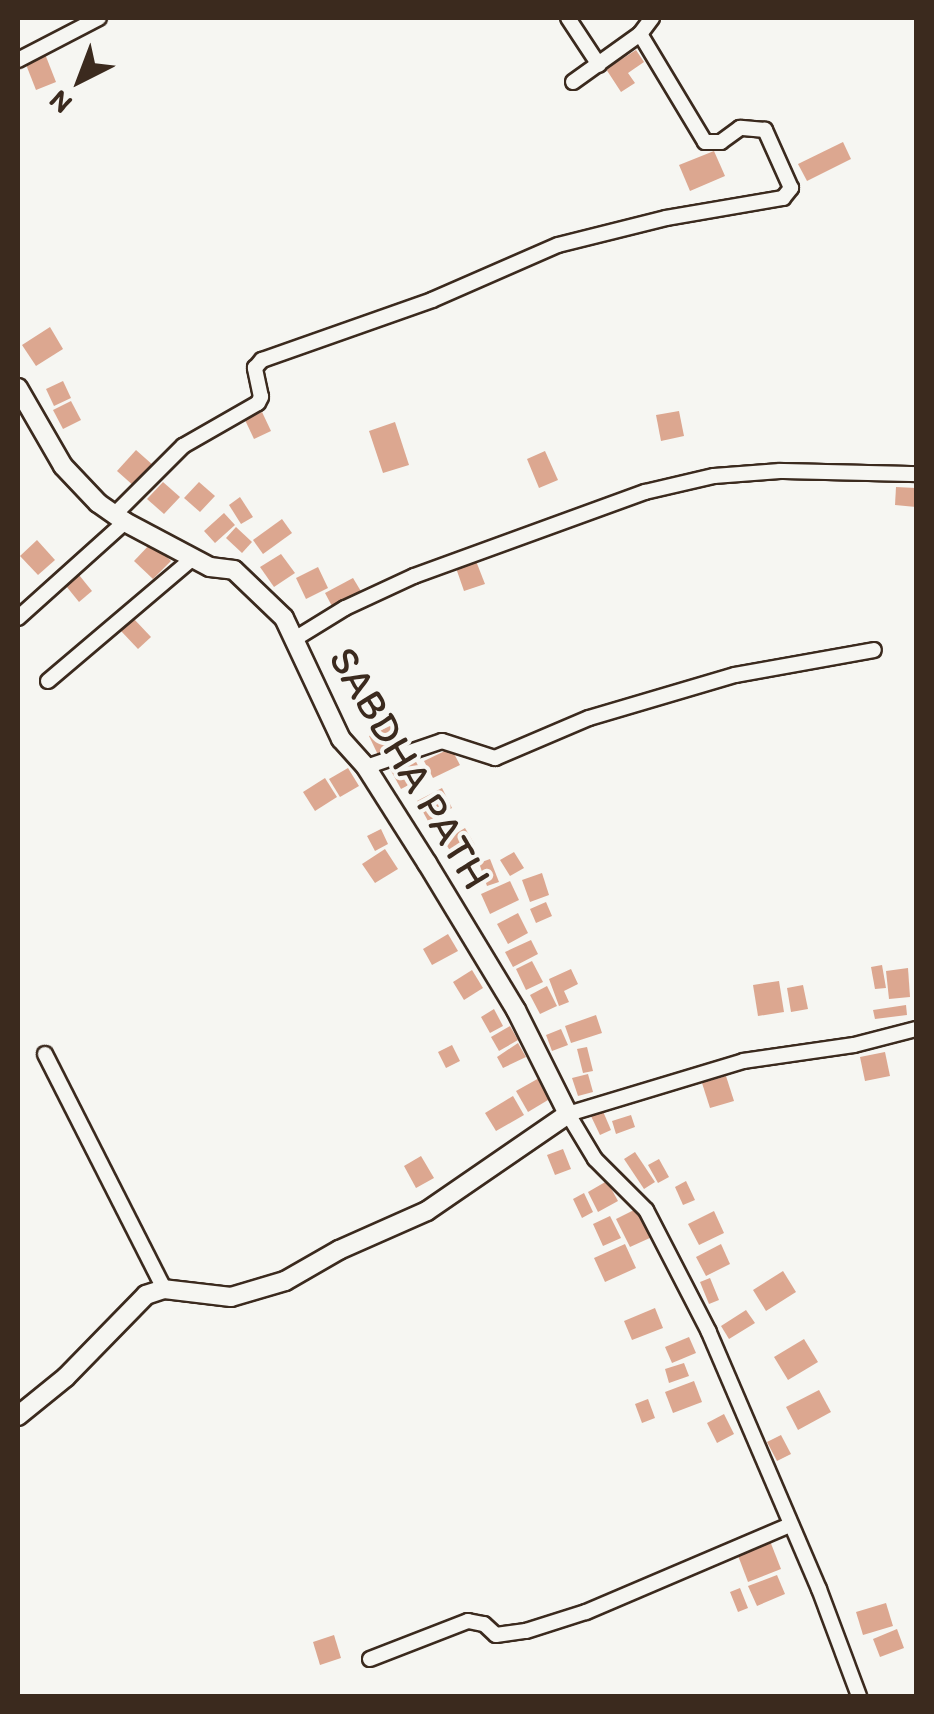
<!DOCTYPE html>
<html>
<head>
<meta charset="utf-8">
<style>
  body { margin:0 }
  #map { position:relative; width:934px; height:1714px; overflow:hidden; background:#f6f6f2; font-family:Itim,sans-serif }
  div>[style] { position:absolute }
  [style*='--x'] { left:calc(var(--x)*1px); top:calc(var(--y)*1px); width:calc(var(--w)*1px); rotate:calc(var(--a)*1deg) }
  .building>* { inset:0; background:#dca790 }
  .roads { filter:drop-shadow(2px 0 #3b2a1e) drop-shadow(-2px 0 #3b2a1e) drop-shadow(0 2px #3b2a1e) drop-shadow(0 -2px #3b2a1e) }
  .minor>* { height:14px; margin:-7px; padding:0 7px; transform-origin:7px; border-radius:7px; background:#f6f6f2 }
  .tertiary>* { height:18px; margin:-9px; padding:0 9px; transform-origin:9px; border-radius:9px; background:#f6f6f2 }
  span { translate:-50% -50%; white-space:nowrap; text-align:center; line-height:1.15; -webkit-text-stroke:8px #f6f6f2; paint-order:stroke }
  .street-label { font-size:42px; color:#3b2a1e }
  .frame { position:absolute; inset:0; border:20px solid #3b2a1e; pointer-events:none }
  .north { position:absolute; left:30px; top:30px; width:100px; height:100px; -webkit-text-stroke:8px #f6f6f2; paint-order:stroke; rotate:222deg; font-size:28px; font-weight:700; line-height:40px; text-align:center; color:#3b2a1e }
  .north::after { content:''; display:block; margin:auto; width:35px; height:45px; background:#3b2a1e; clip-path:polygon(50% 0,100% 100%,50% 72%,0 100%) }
</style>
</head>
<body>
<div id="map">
  <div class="building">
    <div style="clip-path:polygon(636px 50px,644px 62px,628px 73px,635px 83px,621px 92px,606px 69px)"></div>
    <div style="clip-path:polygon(45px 54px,56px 82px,36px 90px,25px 62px)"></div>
    <div style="clip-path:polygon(843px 142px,851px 159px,807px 181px,798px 164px)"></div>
    <div style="clip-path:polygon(714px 151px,725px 176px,690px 191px,679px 165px)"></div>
    <div style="clip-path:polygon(50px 327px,63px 349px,36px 366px,22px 345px)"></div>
    <div style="clip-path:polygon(63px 381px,71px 398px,54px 406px,46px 389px)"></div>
    <div style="clip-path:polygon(71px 401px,81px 420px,63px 429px,53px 410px)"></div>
    <div style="clip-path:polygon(679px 411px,684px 436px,661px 441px,656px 415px)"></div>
    <div style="clip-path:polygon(262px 412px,271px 431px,254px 439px,245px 420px)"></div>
    <div style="clip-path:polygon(395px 422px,409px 465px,383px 473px,369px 431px)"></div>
    <div style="clip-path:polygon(136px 450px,154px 466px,135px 487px,117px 471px)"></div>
    <div style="clip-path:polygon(545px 451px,558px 480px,539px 488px,527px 459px)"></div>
    <div style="clip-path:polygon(163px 482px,180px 497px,164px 514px,147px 499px)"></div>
    <div style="clip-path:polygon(199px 482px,215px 496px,200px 512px,184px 498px)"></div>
    <div style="clip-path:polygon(896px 487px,916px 488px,916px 507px,895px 505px)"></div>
    <div style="clip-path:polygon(240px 497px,253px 517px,241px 524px,229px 505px)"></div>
    <div style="clip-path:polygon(224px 513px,235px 525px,215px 543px,204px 531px)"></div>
    <div style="clip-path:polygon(282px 519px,292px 533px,263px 554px,253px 540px)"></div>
    <div style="clip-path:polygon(236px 527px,252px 542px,242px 553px,226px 538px)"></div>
    <div style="clip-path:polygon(37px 540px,55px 560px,38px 575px,20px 556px)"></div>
    <div style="clip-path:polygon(152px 542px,171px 561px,153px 579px,134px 561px)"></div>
    <div style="clip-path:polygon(281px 554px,295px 573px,274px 587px,260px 567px)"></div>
    <div style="clip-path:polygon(476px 561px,485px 584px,464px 591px,456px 568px)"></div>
    <div style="clip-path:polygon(318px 567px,328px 588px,306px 599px,296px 578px)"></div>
    <div style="clip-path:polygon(75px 570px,92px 591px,79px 602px,62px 581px)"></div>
    <div style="clip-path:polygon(353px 578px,362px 593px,333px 608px,325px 593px)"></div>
    <div style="clip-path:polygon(134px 619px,151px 637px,138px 649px,121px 631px)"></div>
    <div style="clip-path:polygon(392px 725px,402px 746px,379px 757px,369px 736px)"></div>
    <div style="clip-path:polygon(451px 748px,460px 765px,433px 778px,424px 761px)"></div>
    <div style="clip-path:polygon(413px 756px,424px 777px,401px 789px,390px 769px)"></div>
    <div style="clip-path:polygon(348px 768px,359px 786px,340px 797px,329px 779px)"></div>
    <div style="clip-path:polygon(325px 778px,337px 797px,315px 811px,303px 792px)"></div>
    <div style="clip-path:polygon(442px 788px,452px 808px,428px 821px,417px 801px)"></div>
    <div style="clip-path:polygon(465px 828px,475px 845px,454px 857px,444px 841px)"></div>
    <div style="clip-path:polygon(381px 829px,388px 844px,375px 851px,367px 836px)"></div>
    <div style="clip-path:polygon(385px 849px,398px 869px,375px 883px,362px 864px)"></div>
    <div style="clip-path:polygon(514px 852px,524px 868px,510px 876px,500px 860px)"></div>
    <div style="clip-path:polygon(490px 859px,499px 882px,487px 886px,479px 863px)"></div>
    <div style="clip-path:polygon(542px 873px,549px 895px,530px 902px,522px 880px)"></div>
    <div style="clip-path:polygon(510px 881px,519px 900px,490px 914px,481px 894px)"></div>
    <div style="clip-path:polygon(546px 902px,552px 916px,536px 923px,530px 909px)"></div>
    <div style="clip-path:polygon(518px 913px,528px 933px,508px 944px,497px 924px)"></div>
    <div style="clip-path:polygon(448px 934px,458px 951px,432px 965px,423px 949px)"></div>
    <div style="clip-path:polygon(531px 940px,538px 954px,513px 967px,505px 952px)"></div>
    <div style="clip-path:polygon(532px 961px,543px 982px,526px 990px,516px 969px)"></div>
    <div style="clip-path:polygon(882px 965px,886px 988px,875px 989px,871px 967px)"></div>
    <div style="clip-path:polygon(908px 968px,910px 997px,889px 999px,886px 971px)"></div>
    <div style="clip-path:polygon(571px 969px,578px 984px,564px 991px,569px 1002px,559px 1006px,549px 979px)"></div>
    <div style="clip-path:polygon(472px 970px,483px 988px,464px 1000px,453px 982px)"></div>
    <div style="clip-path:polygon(779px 981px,784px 1012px,758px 1016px,753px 985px)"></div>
    <div style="clip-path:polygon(803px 985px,808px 1009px,791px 1012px,787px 988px)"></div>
    <div style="clip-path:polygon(547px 986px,557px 1006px,540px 1014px,530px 995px)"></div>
    <div style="clip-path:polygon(906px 1005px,907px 1015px,875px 1019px,873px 1010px)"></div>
    <div style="clip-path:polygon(494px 1009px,503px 1026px,490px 1033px,481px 1017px)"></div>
    <div style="clip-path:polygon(596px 1015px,602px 1033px,571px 1043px,565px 1026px)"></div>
    <div style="clip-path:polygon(510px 1026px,518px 1040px,499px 1051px,491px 1037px)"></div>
    <div style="clip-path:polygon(561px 1029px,568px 1045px,552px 1051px,546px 1035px)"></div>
    <div style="clip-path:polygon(518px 1043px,526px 1057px,503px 1068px,497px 1057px)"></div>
    <div style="clip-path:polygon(452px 1045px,460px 1061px,446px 1068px,438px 1052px)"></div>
    <div style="clip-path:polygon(587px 1047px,593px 1071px,583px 1073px,577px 1049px)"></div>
    <div style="clip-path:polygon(885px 1052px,890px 1076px,865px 1081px,860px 1057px)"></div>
    <div style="clip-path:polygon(588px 1074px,593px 1092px,578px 1096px,572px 1078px)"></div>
    <div style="clip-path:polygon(726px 1076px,734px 1101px,710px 1108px,702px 1083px)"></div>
    <div style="clip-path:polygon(541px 1077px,553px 1097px,528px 1112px,516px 1091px)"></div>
    <div style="clip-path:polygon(513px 1096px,524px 1115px,496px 1131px,485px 1113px)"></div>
    <div style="clip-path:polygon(602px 1109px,611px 1130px,600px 1135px,590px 1114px)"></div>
    <div style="clip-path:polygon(631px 1115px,635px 1127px,616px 1134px,612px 1121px)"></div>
    <div style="clip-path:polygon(563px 1149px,571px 1169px,555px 1175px,547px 1155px)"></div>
    <div style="clip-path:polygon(635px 1152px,655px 1182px,644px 1189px,624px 1159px)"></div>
    <div style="clip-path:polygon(421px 1156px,434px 1178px,416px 1188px,404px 1166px)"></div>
    <div style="clip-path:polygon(659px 1159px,669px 1177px,658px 1183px,648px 1165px)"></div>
    <div style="clip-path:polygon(607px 1181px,618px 1201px,598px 1212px,588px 1192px)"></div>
    <div style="clip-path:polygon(686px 1181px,695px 1200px,683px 1205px,675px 1187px)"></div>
    <div style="clip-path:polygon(584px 1193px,593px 1212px,582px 1218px,573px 1199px)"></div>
    <div style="clip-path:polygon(638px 1208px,652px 1237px,630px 1247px,616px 1219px)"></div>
    <div style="clip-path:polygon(714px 1211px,724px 1233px,699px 1245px,688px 1224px)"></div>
    <div style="clip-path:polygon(610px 1216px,621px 1238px,603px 1246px,593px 1224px)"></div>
    <div style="clip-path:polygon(625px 1244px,636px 1268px,605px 1282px,594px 1258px)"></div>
    <div style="clip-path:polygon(721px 1244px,730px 1264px,706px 1276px,696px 1257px)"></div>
    <div style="clip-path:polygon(783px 1271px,796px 1292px,766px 1311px,753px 1290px)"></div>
    <div style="clip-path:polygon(710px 1278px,719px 1300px,709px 1304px,700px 1282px)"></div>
    <div style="clip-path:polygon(655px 1308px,663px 1328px,632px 1340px,624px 1321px)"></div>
    <div style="clip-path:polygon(746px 1310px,755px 1323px,729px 1339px,721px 1326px)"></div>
    <div style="clip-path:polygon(689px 1337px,696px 1353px,672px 1363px,665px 1347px)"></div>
    <div style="clip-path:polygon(804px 1339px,818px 1362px,788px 1380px,774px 1357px)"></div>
    <div style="clip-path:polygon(684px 1363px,689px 1376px,669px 1383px,665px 1369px)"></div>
    <div style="clip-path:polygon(694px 1381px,702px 1402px,673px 1413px,665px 1392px)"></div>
    <div style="clip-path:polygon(819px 1390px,831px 1412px,798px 1430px,786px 1407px)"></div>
    <div style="clip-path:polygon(648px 1399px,655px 1418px,642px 1423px,635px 1404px)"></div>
    <div style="clip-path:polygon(724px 1414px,734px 1434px,717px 1443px,707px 1423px)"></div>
    <div style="clip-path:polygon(781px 1435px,791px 1454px,777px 1461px,767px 1442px)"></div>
    <div style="clip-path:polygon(770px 1541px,781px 1569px,748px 1582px,737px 1553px)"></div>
    <div style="clip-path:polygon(777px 1575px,785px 1594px,757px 1606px,748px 1586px)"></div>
    <div style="clip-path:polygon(740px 1588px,748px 1608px,738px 1612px,730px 1592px)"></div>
    <div style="clip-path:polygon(886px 1603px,893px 1626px,863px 1635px,856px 1612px)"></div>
    <div style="clip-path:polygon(897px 1629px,904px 1648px,880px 1657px,873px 1639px)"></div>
    <div style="clip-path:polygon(334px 1635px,341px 1658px,320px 1665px,313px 1642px)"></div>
  </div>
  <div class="roads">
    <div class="minor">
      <div style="--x:568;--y:18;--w:56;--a:56.6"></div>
      <div style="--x:18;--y:60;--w:91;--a:-27.4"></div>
      <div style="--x:573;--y:82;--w:82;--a:-35.6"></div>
      <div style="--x:640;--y:34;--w:20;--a:-53"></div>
      <div style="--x:114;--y:515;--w:98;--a:-45"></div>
      <div style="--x:183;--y:446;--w:86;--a:-29.8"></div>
      <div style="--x:258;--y:403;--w:7;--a:-63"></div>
      <div style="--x:261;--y:397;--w:30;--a:-102"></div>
      <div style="--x:255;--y:368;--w:11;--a:-49"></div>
      <div style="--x:262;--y:360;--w:180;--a:-19.4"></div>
      <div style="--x:432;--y:300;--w:137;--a:-23.6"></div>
      <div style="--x:558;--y:245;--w:111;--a:-14"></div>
      <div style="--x:666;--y:218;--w:119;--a:-9.7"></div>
      <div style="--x:783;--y:198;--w:13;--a:-51"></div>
      <div style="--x:791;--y:188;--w:64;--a:-114.1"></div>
      <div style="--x:765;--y:130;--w:25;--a:-175"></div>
      <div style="--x:740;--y:128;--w:24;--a:144"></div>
      <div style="--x:721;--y:142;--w:16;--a:180"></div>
      <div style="--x:705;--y:142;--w:126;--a:-121"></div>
      <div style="--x:18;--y:618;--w:144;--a:-41.9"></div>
      <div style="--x:293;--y:640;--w:61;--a:-31.6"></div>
      <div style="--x:345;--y:608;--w:76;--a:-24.9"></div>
      <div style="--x:414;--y:576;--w:246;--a:-20"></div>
      <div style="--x:645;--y:492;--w:71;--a:-13.1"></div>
      <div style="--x:714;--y:476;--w:66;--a:-4.3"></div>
      <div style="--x:780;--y:471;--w:134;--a:1.3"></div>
      <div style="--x:48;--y:681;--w:189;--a:-40.3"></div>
      <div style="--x:366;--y:767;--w:80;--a:-18.9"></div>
      <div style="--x:442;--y:741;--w:56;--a:17.8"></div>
      <div style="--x:495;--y:758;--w:102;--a:-23.1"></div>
      <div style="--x:589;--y:718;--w:152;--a:-16.4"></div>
      <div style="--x:735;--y:675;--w:141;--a:-10.2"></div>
      <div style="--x:45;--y:1054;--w:263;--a:63.1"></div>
      <div style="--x:370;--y:1659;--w:105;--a:-21.2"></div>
      <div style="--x:468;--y:1621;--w:16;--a:11"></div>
      <div style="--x:484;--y:1624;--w:16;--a:43"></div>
      <div style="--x:496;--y:1635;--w:30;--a:-8"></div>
      <div style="--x:526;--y:1631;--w:63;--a:-17.6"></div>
      <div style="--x:586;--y:1612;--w:222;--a:-23.1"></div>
      <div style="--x:859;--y:1696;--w:114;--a:-110.5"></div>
      <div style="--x:819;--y:1589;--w:280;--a:-113.2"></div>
      <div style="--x:709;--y:1332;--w:137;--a:-117.3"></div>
      <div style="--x:646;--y:1210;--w:72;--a:-135"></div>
      <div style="--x:595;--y:1159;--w:52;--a:-121"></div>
      <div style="--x:568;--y:1114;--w:183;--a:-16.8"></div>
      <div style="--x:743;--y:1061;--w:112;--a:-8.2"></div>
      <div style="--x:854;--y:1045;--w:64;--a:-14.5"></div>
    </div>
    <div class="tertiary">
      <div style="--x:18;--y:388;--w:90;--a:60"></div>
      <div style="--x:63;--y:466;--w:51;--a:46.6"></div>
      <div style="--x:98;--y:503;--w:33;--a:35"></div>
      <div style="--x:125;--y:522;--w:96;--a:27.9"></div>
      <div style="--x:210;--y:567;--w:24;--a:7"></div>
      <div style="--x:234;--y:570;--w:69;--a:43.8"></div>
      <div style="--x:284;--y:618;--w:134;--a:64.8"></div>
      <div style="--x:341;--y:739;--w:38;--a:48"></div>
      <div style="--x:366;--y:767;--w:114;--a:57.6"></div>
      <div style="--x:427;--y:863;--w:172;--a:58.8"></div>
      <div style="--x:516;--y:1010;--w:116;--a:63.4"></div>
      <div style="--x:568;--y:1114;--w:171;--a:145.5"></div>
      <div style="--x:427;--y:1211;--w:96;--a:156.1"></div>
      <div style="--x:339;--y:1250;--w:62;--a:150.1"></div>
      <div style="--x:285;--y:1281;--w:56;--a:163.5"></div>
      <div style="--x:231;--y:1297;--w:67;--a:-173.2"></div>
      <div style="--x:164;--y:1289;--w:19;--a:162"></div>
      <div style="--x:146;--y:1295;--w:115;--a:134.3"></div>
      <div style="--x:66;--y:1377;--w:62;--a:140.9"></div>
    </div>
  </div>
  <div class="street-label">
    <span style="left:410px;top:768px;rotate:59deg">SABDHA PATH</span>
  </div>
  <div class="frame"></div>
  <div class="north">N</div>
</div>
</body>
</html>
